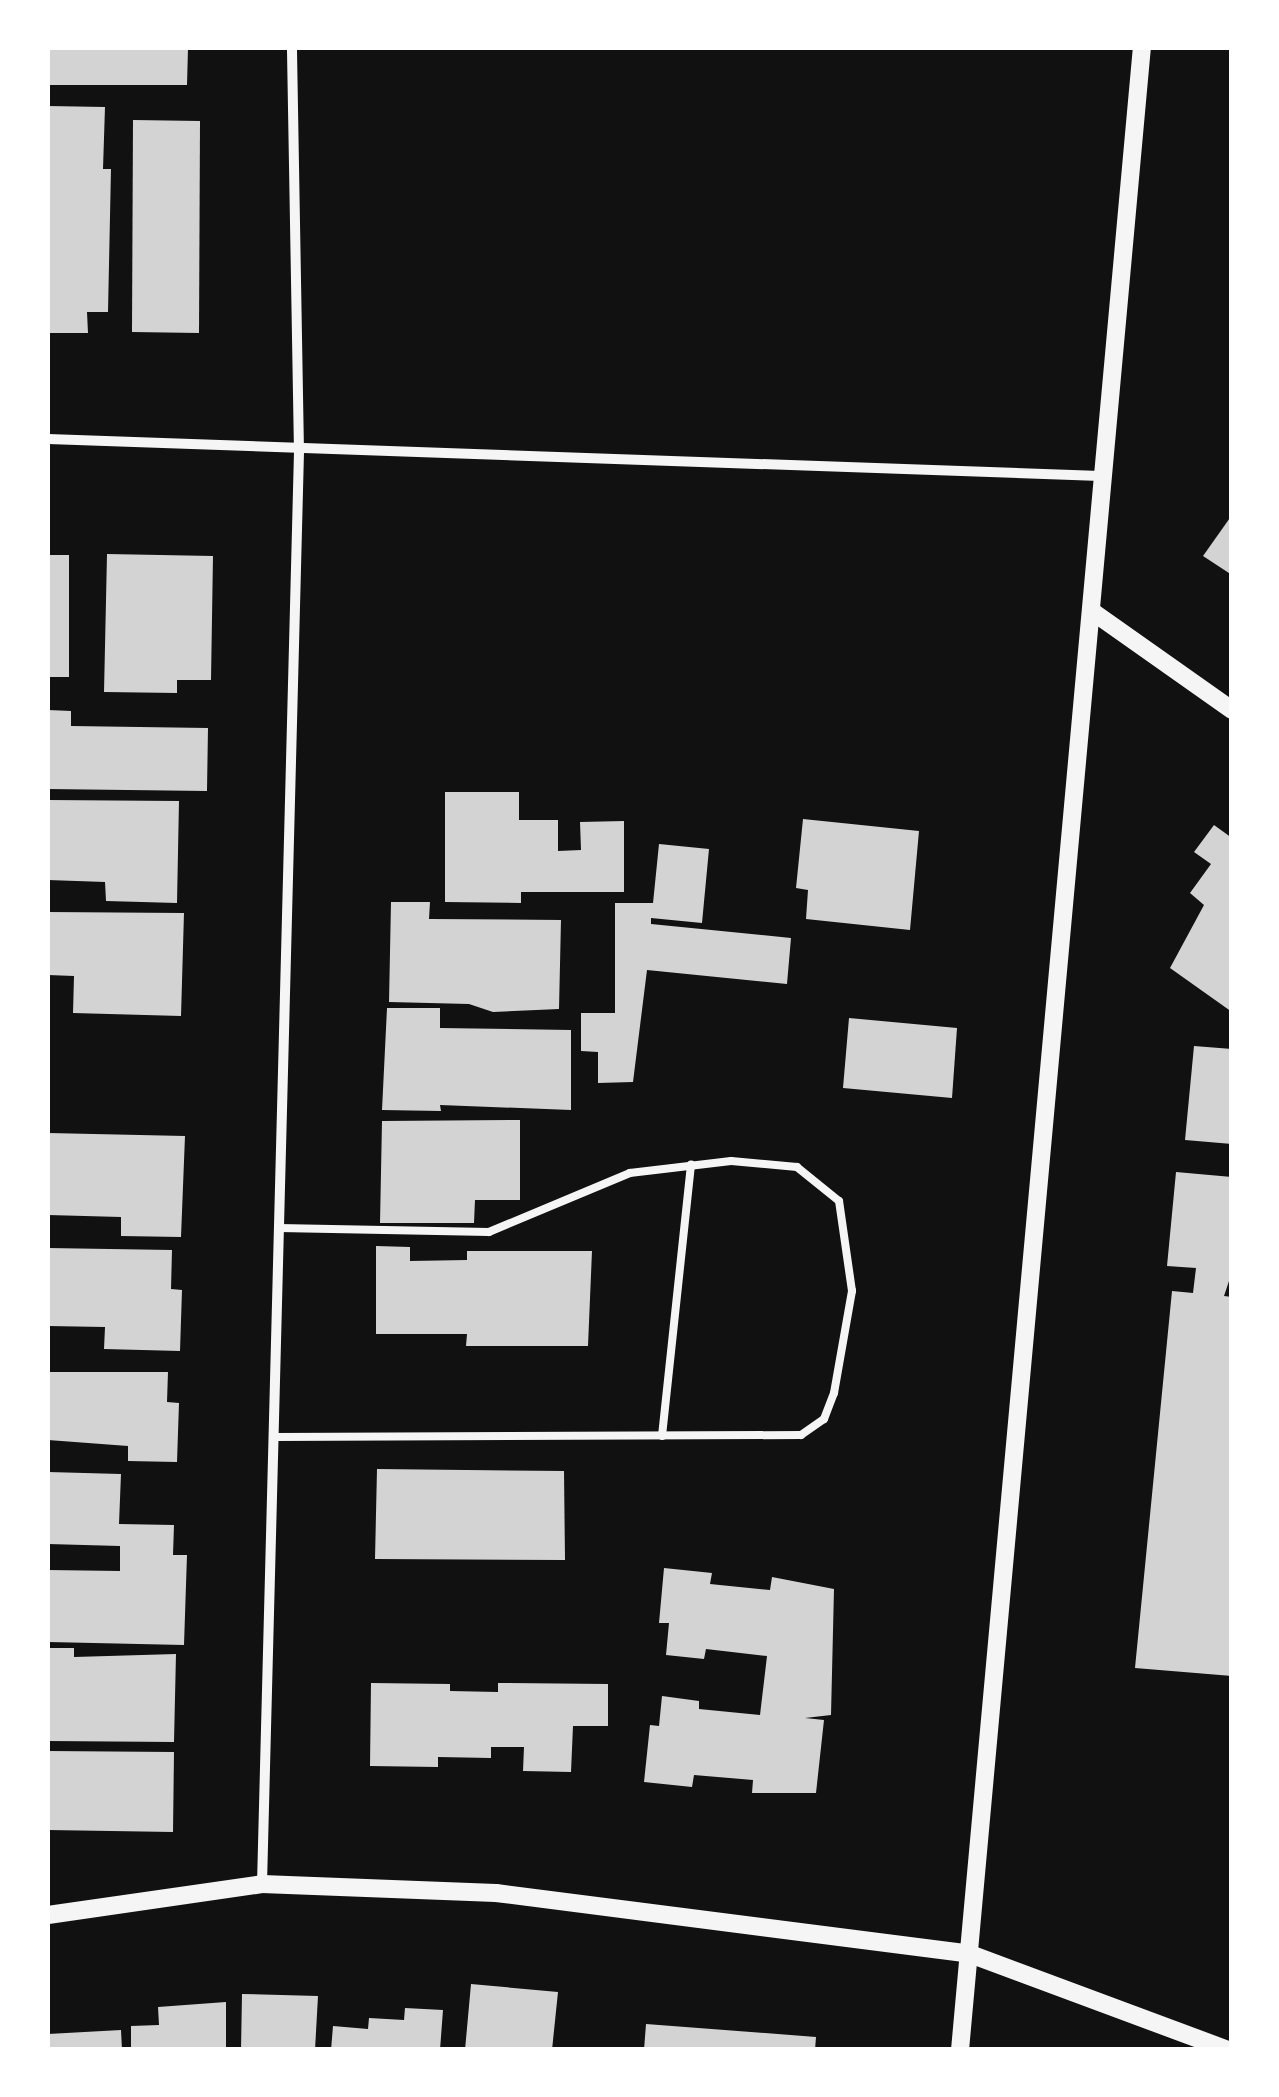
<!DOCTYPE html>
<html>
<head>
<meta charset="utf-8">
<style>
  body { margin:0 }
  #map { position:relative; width:1279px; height:2097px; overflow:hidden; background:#111; font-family:"Source Serif 4",serif }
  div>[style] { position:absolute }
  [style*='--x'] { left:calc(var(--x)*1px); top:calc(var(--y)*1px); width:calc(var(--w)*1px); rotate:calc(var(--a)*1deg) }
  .building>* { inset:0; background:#d3d3d3 }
  .service>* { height:8px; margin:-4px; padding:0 4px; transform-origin:4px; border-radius:4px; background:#f5f5f5 }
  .minor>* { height:10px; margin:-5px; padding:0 5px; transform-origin:5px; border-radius:5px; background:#f5f5f5 }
  .tertiary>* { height:18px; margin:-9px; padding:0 9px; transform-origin:9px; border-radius:9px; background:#f5f5f5 }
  span { translate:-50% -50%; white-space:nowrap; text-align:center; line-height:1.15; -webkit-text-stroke:8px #fff; paint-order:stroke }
  .frame { position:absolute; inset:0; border:50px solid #fff; pointer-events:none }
</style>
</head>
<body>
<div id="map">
  <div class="building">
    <div style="clip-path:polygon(48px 48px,188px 48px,187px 85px,48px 85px)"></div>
    <div style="clip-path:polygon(48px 106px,105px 107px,103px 169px,111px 169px,108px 312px,87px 312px,88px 333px,48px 333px)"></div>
    <div style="clip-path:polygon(133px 120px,200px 121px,199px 333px,132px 332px)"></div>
    <div style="clip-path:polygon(1232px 515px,1232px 575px,1203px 556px)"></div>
    <div style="clip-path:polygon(107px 554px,213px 556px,211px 680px,177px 680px,177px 693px,104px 692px)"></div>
    <div style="clip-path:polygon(48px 555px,69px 555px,69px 677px,48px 677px)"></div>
    <div style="clip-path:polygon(48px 710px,71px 711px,71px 726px,208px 728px,207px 791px,48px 789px)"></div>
    <div style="clip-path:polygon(445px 792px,519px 792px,519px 820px,558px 820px,558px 851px,581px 850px,580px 822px,624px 821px,624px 892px,521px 892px,521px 903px,445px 902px)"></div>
    <div style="clip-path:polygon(48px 800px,179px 801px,177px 903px,106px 901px,105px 882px,48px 880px)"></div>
    <div style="clip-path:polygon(803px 819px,919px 831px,910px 930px,806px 919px,808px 890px,796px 888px)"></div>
    <div style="clip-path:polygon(1214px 825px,1232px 838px,1232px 1012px,1170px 968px,1204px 905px,1190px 893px,1211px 864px,1194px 852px)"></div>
    <div style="clip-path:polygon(659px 844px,709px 849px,702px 923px,651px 918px,651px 924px,791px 938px,787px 984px,647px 970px,633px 1082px,598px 1083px,598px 1052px,581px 1051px,581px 1013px,615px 1013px,615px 903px,653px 903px)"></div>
    <div style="clip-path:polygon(391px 902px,430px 902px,429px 919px,561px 920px,559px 1009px,493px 1012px,469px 1004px,389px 1002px)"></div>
    <div style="clip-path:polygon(48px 912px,184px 913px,181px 1016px,73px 1013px,74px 976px,48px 975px)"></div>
    <div style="clip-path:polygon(387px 1008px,440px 1008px,440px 1028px,571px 1030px,571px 1110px,440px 1105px,441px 1111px,382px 1110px)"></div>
    <div style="clip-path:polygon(849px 1018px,957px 1028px,952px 1098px,843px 1088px)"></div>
    <div style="clip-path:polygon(1194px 1046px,1232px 1049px,1232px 1144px,1185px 1140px)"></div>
    <div style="clip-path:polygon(520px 1120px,520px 1200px,475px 1200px,474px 1223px,380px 1223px,382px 1121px)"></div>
    <div style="clip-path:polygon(48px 1133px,185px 1136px,181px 1237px,121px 1236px,121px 1217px,48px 1215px)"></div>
    <div style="clip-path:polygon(1176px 1172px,1232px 1177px,1232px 1272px,1224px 1296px,1232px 1297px,1232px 1676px,1135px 1668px,1172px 1291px,1193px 1293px,1196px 1268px,1167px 1266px)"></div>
    <div style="clip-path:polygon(376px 1246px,410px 1247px,410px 1261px,467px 1260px,467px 1251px,592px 1251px,588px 1346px,466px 1346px,467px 1334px,376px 1334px)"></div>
    <div style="clip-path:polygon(48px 1248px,172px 1250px,171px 1289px,182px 1290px,180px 1351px,104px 1349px,105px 1327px,48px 1326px)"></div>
    <div style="clip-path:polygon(48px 1372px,168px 1372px,167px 1402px,179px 1403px,177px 1462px,128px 1461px,128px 1446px,48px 1440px)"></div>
    <div style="clip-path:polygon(377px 1469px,564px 1471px,565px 1560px,375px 1559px)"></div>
    <div style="clip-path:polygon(48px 1472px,121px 1474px,119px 1524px,174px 1525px,173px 1555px,187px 1555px,184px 1645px,48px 1642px,48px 1570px,120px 1571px,120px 1546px,48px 1544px)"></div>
    <div style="clip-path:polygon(664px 1568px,712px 1573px,710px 1584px,770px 1590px,772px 1577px,834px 1589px,831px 1715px,805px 1718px,824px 1720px,816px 1793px,752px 1793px,753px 1780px,694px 1775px,692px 1787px,644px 1782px,650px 1725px,659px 1726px,662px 1696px,699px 1701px,699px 1709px,760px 1715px,767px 1656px,706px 1649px,704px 1659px,666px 1655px,669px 1623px,659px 1623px)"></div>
    <div style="clip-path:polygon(48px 1648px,74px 1648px,74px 1657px,176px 1654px,174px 1742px,48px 1741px)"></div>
    <div style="clip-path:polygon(371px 1683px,450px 1684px,450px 1691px,498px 1692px,498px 1683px,608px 1684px,608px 1726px,573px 1726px,571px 1772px,523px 1771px,524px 1747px,491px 1747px,491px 1758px,438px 1757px,438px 1767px,370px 1766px)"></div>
    <div style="clip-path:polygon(48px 1751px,174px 1752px,173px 1832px,48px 1830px)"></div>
    <div style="clip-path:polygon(471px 1984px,558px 1992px,552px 2050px,465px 2050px)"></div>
    <div style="clip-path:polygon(242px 1994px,318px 1996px,315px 2050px,241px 2050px)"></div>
    <div style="clip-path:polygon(226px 2002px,226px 2050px,131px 2050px,131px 2026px,159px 2025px,158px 2007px)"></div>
    <div style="clip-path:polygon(405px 2008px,443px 2010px,440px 2050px,331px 2050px,333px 2026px,368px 2029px,369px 2018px,404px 2020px)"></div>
    <div style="clip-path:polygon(646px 2024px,816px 2037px,815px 2050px,644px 2050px)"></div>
    <div style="clip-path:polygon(121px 2030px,122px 2050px,48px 2050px,48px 2034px)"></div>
  </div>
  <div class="service">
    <div style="--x:662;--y:1436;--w:273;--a:-83.9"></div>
    <div style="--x:274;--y:1437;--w:527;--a:-0.22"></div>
    <div style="--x:801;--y:1435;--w:28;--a:-35"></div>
    <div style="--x:824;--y:1419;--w:28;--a:-69"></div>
    <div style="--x:834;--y:1393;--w:104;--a:-80"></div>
    <div style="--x:852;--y:1291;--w:91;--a:-98.2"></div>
    <div style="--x:839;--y:1201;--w:54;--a:-141"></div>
    <div style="--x:797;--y:1167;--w:66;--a:-174.8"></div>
    <div style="--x:731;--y:1161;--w:102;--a:173.2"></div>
    <div style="--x:630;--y:1173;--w:153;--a:157.3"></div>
    <div style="--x:489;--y:1232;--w:210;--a:-178.9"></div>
  </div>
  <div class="minor">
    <div style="--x:48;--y:439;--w:1053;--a:2.01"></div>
    <div style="--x:262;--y:1884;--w:1432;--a:-88.52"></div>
    <div style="--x:299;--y:452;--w:404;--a:-91"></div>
  </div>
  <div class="tertiary">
    <div style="--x:1093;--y:612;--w:170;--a:35.2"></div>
    <div style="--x:48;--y:1915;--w:216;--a:-8.2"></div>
    <div style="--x:262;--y:1884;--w:234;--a:2.2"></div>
    <div style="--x:496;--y:1893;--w:478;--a:7.3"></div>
    <div style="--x:970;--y:1954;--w:275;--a:20.4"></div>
    <div style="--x:960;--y:2050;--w:2010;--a:-84.81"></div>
  </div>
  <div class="frame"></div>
</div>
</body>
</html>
